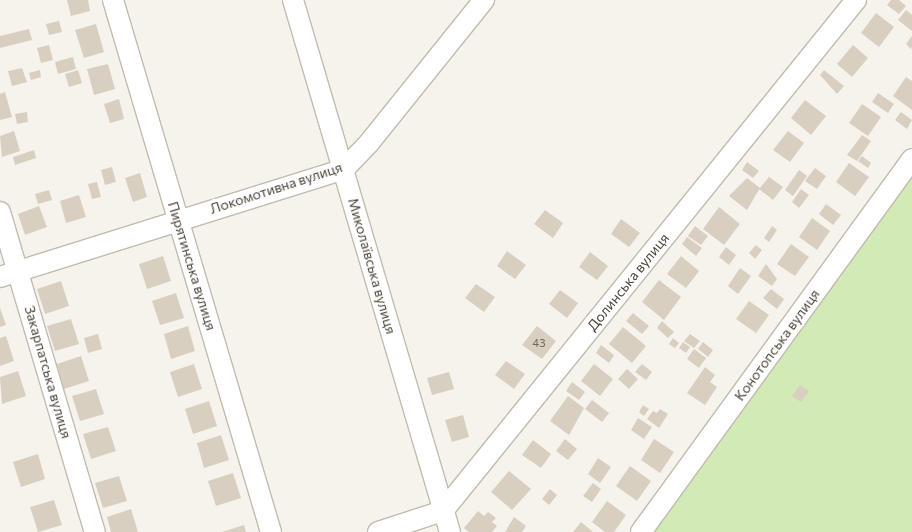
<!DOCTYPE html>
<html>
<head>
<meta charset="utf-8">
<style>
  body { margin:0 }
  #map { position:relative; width:912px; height:532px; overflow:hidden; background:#f6f3ec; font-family:Commissioner,sans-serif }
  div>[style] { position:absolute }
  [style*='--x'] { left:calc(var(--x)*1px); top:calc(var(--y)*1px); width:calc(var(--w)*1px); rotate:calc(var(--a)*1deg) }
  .green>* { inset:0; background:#d2eab5 }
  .building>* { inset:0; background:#d8cfc1 }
  .roads { filter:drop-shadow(1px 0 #c2bbae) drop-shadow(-1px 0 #c2bbae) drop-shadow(0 1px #c2bbae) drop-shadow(0 -1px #c2bbae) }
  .minor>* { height:20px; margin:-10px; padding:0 10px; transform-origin:10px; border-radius:10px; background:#fff }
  span { translate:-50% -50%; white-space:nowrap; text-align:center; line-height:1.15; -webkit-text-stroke:4px #fff; paint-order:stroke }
  .number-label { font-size:11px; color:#6e675b }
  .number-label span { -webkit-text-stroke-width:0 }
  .street-label { font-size:14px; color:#4b4439 }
</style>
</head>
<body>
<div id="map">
  <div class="green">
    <div style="clip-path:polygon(912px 170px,912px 532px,650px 532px)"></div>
  </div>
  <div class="building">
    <div style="clip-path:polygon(67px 0,88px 0,90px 11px,71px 16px)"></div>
    <div style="clip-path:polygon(891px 0,899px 0,906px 6px,899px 14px,887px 5px)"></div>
    <div style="clip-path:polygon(906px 10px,912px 15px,912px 31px,898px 20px)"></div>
    <div style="clip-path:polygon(876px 13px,894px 27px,879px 47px,861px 33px)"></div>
    <div style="clip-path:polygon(59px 21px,62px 32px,49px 35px,46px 24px)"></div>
    <div style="clip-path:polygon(96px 24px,104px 52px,84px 58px,75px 30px)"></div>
    <div style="clip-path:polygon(29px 29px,32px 40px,0 48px,0 36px)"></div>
    <div style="clip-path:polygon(912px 36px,912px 47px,911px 49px,906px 44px)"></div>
    <div style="clip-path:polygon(49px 45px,53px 60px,41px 63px,37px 48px)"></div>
    <div style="clip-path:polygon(853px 45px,868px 58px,852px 77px,837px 64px)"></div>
    <div style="clip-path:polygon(73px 57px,76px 69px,58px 74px,55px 62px)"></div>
    <div style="clip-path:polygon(108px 64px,115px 89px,94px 95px,87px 69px)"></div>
    <div style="clip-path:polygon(22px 68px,27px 82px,12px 86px,8px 71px)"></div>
    <div style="clip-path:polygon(40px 70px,41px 77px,31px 80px,29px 73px)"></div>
    <div style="clip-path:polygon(78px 70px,82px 83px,69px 87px,65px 74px)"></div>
    <div style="clip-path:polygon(824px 70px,844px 86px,837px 94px,820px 75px)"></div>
    <div style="clip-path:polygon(906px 77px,912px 81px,912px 110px,893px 96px)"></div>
    <div style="clip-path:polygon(5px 92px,12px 117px,0 120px,0 94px)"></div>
    <div style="clip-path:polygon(878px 93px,894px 104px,888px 113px,872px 102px)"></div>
    <div style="clip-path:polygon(119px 99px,124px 119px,110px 123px,104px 104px)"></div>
    <div style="clip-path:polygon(805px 100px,826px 116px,811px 135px,791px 118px)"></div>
    <div style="clip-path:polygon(862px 104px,881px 117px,868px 136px,849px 123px)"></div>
    <div style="clip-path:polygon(27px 112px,28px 122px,17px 124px,15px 114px)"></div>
    <div style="clip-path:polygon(901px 112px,912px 120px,907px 129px,895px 120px)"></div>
    <div style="clip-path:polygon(14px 131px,20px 151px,2px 157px,0 136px)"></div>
    <div style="clip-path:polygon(788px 131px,804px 143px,790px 162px,773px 150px)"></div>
    <div style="clip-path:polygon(862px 135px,871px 141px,857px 161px,847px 155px)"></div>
    <div style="clip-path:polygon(34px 150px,36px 158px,15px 165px,13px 157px)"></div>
    <div style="clip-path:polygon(862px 156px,871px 163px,868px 168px,858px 161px)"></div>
    <div style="clip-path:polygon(747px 162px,759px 171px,753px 178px,742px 170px)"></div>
    <div style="clip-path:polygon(849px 163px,869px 177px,855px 196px,836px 182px)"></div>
    <div style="clip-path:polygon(112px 167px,116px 182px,105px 185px,101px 170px)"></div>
    <div style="clip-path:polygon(815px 168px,826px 176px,817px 189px,805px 181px)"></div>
    <div style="clip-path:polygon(799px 170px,807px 176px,793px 196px,785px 190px)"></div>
    <div style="clip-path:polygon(140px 173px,147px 197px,133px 202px,125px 178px)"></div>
    <div style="clip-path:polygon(769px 177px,783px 187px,773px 200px,759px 189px)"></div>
    <div style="clip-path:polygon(747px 178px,760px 188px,747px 210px,729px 196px)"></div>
    <div style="clip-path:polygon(97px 182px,101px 197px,92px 199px,88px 184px)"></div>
    <div style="clip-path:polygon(801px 189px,809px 195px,799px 208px,792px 202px)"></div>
    <div style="clip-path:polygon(49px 190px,52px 200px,38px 204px,35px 194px)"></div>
    <div style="clip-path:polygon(79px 195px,86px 217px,66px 223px,60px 201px)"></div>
    <div style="clip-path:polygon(826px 204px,841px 215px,833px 225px,819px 214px)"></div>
    <div style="clip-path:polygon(39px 206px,47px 227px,25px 235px,18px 214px)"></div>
    <div style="clip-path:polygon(719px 207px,740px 224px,724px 245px,703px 229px)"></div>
    <div style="clip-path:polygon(545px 210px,563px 223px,553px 238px,534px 224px)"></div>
    <div style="clip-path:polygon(812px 218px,830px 231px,817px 250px,799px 237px)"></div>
    <div style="clip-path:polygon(621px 219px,640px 233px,629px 247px,611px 234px)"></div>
    <div style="clip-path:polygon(695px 226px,708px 236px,701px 245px,688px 236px)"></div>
    <div style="clip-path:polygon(772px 226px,777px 230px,769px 242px,764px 238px)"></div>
    <div style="clip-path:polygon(687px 237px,702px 248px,696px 256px,682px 244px)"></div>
    <div style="clip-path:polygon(791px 244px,809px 257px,795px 276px,777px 264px)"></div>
    <div style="clip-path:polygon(756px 245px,762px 250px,755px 259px,749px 253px)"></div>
    <div style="clip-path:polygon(726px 247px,736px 255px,729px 265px,719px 257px)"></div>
    <div style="clip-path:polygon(507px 251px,526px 265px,515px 279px,497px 266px)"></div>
    <div style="clip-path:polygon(590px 252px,608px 266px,597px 280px,579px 267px)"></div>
    <div style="clip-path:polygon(163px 256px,171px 281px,147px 289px,139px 264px)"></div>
    <div style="clip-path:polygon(681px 256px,699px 271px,686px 288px,667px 274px)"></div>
    <div style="clip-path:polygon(766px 264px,777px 279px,772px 286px,758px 276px)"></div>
    <div style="clip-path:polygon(740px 268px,751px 276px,738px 294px,728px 286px)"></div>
    <div style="clip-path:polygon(659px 280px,681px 297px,664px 320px,642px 302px)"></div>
    <div style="clip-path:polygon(61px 281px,69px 306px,45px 314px,37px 289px)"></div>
    <div style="clip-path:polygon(476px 284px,495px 297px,484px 312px,465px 298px)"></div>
    <div style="clip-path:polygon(771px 289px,784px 299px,777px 309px,763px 298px)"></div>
    <div style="clip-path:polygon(560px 290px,578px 303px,567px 318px,549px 304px)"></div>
    <div style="clip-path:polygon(176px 293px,184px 318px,160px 325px,152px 301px)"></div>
    <div style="clip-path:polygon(749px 301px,769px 315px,756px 333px,736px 319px)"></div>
    <div style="clip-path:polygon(0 308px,6px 325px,0 327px)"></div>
    <div style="clip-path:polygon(633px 313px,649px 326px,642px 334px,626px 321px)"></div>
    <div style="clip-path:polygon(71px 319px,79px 344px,55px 351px,47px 326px)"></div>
    <div style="clip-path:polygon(662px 321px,674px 332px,668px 338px,657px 328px)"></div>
    <div style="clip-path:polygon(188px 326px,195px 351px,171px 359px,164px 334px)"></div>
    <div style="clip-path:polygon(537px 326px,556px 341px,542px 359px,522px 345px)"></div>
    <div style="clip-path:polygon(623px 327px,646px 346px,632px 363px,609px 344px)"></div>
    <div style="clip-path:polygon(98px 334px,102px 349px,88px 353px,84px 338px)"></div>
    <div style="clip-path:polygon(690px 334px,700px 341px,694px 348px,684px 341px)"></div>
    <div style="clip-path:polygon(6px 336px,14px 361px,0 366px,0 338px)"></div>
    <div style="clip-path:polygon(673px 338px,679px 343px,675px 348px,669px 344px)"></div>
    <div style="clip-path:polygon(683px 342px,690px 347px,686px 353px,679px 348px)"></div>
    <div style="clip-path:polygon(703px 342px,713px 350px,708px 357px,698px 349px)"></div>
    <div style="clip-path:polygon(601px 345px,614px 355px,609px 363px,596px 353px)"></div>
    <div style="clip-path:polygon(694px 349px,706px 358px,699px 368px,687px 359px)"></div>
    <div style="clip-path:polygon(81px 356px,89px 381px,64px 389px,57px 364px)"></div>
    <div style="clip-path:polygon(506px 361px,525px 374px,514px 389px,495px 375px)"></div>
    <div style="clip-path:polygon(194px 364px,202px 389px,178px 397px,170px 372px)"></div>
    <div style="clip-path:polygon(594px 364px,613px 379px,600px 396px,581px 381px)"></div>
    <div style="clip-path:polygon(642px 364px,652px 372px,646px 380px,635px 372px)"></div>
    <div style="clip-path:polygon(705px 367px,715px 375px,710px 382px,717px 387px,705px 405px,687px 393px)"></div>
    <div style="clip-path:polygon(627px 369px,638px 379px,629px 389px,618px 379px)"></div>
    <div style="clip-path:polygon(18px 371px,26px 396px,2px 404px,0 377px)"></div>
    <div style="clip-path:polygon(449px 372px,454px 389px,432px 395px,427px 378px)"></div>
    <div style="clip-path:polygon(572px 382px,585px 392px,579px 400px,566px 391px)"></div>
    <div style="clip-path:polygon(800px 385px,809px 391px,801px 402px,792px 396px)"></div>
    <div style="clip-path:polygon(96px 389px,104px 414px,80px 421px,72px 396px)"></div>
    <div style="clip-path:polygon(568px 396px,584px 408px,569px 435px,550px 421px)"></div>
    <div style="clip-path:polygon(592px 400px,609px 413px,602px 422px,585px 409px)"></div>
    <div style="clip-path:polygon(209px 401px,217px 426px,193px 434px,185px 409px)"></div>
    <div style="clip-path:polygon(643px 405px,649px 409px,644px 416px,639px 412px)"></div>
    <div style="clip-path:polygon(660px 409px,668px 414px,659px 428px,647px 419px,653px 411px,657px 413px)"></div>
    <div style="clip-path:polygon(463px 415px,469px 437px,452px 442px,445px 420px)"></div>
    <div style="clip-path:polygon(638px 418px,652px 427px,644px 439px,631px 430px)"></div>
    <div style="clip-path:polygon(108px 427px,116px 451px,91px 459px,83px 434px)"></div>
    <div style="clip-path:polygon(221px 435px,229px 460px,204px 468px,197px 443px)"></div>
    <div style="clip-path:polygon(565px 439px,577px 449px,568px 460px,556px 451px)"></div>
    <div style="clip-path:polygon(654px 439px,674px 452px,660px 473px,641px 460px)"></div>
    <div style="clip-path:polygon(533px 440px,551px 454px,541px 468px,522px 455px)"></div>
    <div style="clip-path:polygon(38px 454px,45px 479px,21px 487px,13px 462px)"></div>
    <div style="clip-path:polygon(598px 458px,611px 467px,600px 483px,588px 474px)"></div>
    <div style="clip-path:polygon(630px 466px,651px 481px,637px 501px,616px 486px)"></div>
    <div style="clip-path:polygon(509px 471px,531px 489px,512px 510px,491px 492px)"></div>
    <div style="clip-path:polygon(233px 473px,241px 498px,216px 506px,208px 481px)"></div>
    <div style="clip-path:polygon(119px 476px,127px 501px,103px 508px,95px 483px)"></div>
    <div style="clip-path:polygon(593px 483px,601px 489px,592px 502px,583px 496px)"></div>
    <div style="clip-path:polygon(550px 489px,557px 495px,549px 505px,542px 499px)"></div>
    <div style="clip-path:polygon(54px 500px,62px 525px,38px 532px,30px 507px)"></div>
    <div style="clip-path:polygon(607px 501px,626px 515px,614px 532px,605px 532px,592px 522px)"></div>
    <div style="clip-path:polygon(131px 509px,138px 532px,111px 532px,107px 517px)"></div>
    <div style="clip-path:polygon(478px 511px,484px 516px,488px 512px,496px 518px,492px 522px,497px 526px,492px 532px,469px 532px,464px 528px)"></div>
    <div style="clip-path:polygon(514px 517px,526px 526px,522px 532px,505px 532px)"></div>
    <div style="clip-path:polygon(581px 522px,593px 532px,573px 532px)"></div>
    <div style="clip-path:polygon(244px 525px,246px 532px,222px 532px)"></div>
  </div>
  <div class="roads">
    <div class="minor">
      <div style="--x:113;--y:0;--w:555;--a:73.46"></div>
      <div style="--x:293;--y:0;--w:555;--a:73.56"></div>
      <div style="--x:0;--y:212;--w:334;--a:73.5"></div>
      <div style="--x:0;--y:277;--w:361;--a:-17.4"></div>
      <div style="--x:344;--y:169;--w:36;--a:-46"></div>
      <div style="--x:369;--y:143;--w:184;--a:-51.2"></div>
      <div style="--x:378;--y:532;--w:68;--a:-17.9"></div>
      <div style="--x:443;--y:511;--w:657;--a:-51.05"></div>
      <div style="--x:641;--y:532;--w:461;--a:-54"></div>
    </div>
  </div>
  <div class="number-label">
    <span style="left:539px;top:343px">43</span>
  </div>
  <div class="street-label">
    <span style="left:276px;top:188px;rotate:-18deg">Локомотивна вулиця</span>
    <span style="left:192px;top:266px;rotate:73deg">Пирятинська вулиця</span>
    <span style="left:372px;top:266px;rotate:74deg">Миколаївська вулиця</span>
    <span style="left:628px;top:282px;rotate:-51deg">Долинська вулиця</span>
    <span style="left:777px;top:345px;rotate:-54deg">Конотопська вулиця</span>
    <span style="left:48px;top:372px;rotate:74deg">Закарпатська вулиця</span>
  </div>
</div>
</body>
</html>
